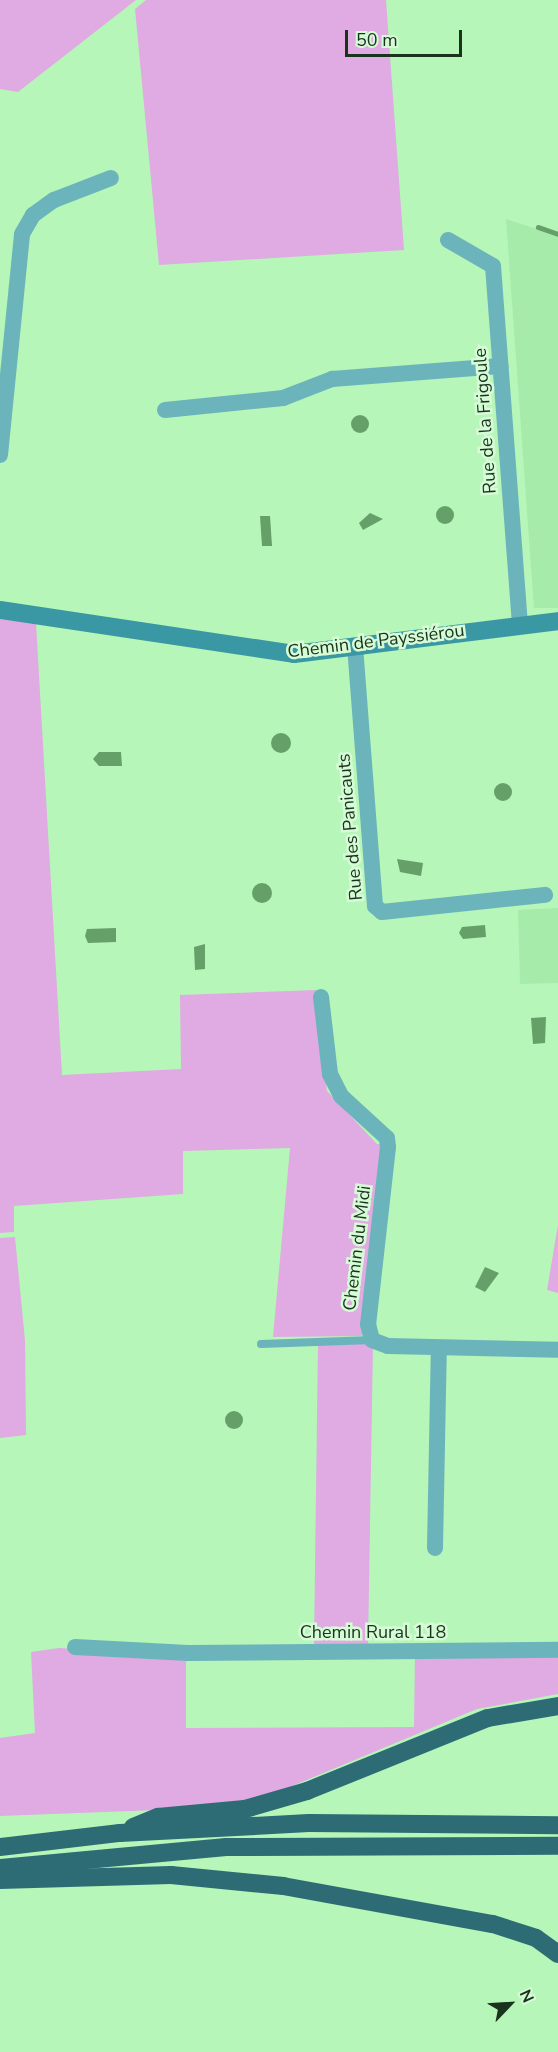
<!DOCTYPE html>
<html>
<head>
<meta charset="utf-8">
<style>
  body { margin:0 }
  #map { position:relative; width:558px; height:2052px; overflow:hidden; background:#b6f6b8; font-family:"Nunito Sans",sans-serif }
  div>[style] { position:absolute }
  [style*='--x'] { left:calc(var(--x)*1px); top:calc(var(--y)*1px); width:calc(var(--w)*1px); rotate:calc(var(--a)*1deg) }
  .built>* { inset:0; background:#a6eba9 }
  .green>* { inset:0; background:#e0aae2 }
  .water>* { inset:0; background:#65a069 }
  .round { border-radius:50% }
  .stream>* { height:4.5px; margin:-2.25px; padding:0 2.25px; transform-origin:2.25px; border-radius:2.25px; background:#65a069 }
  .lane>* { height:8px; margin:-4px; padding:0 4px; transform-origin:4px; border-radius:4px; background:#6cb4bc }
  .street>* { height:16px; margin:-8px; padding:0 8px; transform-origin:8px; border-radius:8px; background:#6cb4bc }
  .secondary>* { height:18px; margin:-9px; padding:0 9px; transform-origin:9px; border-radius:9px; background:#3998a3 }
  .highway>* { height:18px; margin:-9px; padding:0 9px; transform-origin:9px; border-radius:9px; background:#2d6c74 }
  span { translate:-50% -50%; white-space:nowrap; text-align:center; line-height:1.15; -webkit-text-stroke:5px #d6fcd7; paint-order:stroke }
  .street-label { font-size:18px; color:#1a331c }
  .north { position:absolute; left:480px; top:1974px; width:60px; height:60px; -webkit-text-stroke:4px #d6fcd7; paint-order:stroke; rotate:65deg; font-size:16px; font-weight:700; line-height:24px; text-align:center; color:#1a331c }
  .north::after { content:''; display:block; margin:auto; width:21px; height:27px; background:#1a331c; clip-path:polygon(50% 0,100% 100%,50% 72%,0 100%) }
  .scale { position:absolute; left:345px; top:30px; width:117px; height:27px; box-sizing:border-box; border:3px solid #1a331c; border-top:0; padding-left:8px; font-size:18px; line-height:21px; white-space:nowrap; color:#1a331c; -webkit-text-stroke:4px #d6fcd7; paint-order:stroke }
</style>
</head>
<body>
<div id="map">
  <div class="built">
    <div style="clip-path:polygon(506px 219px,558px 236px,558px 608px,534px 608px)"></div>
    <div style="clip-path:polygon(558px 908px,558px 983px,520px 984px,518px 910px)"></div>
  </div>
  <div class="green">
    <div style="clip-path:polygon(0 0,136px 0,18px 92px,0 89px)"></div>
    <div style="clip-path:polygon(146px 0,386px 0,404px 250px,159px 265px,135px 9px)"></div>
    <div style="clip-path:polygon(0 619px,36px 623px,62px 1075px,181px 1069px,180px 995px,316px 990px,327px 1091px,377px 1144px,385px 1144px,362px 1336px,273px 1337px,290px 1148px,183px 1151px,183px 1194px,14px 1206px,14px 1232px,0 1233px)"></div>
    <div style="clip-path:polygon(558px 1225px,558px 1293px,547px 1290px)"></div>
    <div style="clip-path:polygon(15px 1237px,25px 1341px,26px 1435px,0 1438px,0 1238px)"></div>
    <div style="clip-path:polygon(318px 1342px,373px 1342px,368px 1645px,314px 1645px)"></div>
    <div style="clip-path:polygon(59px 1648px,186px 1656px,186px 1728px,414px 1727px,415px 1655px,558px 1654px,558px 1694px,477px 1709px,261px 1799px,184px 1809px,0 1816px,0 1738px,35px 1733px,31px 1652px)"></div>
  </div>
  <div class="water">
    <div class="round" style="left:351px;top:415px;width:18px;height:18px"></div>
    <div class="round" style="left:436px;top:506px;width:18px;height:18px"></div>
    <div style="clip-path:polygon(370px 513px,383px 519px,363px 530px,359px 523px)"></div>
    <div style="clip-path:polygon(260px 516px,270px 516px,272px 546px,262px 546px)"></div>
    <div class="round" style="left:271px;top:733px;width:20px;height:20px"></div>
    <div style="clip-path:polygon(99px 752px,121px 752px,122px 766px,99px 766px,93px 759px)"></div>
    <div class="round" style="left:494px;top:783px;width:18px;height:18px"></div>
    <div style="clip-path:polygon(397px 859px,423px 863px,421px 876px,400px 872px)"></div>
    <div class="round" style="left:252px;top:883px;width:20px;height:20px"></div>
    <div style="clip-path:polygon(485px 925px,486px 937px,463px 939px,459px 933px,462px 927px)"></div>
    <div style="clip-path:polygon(116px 928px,116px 942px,88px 943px,85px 936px,87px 929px)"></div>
    <div style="clip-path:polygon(205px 944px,205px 969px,195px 970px,194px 947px)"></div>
    <div style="clip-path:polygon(546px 1017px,545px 1043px,533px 1044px,531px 1018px)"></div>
    <div style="clip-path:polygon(485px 1267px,499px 1273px,485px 1292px,475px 1287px)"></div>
    <div class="round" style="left:225px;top:1411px;width:18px;height:18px"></div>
  </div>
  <div class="stream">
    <div style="--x:538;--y:227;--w:21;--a:19"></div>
  </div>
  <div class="lane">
    <div style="--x:261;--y:1344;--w:111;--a:-2.1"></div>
  </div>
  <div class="street">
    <div style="--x:448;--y:240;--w:52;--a:30"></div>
    <div style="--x:493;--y:266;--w:358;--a:85.7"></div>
    <div style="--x:165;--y:410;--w:119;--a:-5.8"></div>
    <div style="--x:283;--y:398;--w:53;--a:-21.2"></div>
    <div style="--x:332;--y:379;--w:169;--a:-4.4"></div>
    <div style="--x:0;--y:455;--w:222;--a:-84.3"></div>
    <div style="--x:22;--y:234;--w:22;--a:-60"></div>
    <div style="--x:33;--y:215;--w:26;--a:-36"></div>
    <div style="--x:54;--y:200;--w:61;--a:-21.1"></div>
    <div style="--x:355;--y:646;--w:261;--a:85.6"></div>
    <div style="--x:375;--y:906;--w:9;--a:41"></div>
    <div style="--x:382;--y:912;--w:164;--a:-6"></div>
    <div style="--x:321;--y:997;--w:78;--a:83.3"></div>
    <div style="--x:330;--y:1074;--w:25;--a:63"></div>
    <div style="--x:341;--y:1096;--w:62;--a:42.4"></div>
    <div style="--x:387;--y:1138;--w:9;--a:84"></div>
    <div style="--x:388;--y:1147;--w:178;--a:96.4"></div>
    <div style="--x:368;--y:1324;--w:16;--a:76"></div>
    <div style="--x:372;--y:1340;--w:17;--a:21"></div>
    <div style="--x:388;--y:1346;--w:170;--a:1.3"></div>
    <div style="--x:435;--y:1548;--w:200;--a:-88.9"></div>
    <div style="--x:75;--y:1647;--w:113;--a:3"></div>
    <div style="--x:188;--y:1653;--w:370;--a:-0.5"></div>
  </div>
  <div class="secondary">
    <div style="--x:0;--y:610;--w:297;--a:8.5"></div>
    <div style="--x:294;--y:654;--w:266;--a:-7.1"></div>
  </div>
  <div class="highway">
    <div style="--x:133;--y:1827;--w:27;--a:-22"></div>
    <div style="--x:158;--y:1817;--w:87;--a:-5.3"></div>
    <div style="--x:245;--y:1809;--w:65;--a:-16.2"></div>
    <div style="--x:307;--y:1791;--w:195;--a:-22"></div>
    <div style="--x:488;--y:1718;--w:71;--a:-9.7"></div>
    <div style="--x:0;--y:1847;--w:121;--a:-6.7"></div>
    <div style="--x:120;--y:1833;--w:189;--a:-3"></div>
    <div style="--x:309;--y:1823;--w:249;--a:0.5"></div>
    <div style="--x:0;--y:1868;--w:227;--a:-5.3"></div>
    <div style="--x:226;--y:1847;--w:332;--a:-0.2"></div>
    <div style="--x:0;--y:1880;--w:171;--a:-1.7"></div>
    <div style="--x:171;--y:1875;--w:113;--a:5.6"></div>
    <div style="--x:283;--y:1886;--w:213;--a:10.3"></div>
    <div style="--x:493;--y:1924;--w:45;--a:18"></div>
    <div style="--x:536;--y:1938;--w:27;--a:36"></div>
  </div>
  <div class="street-label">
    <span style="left:485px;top:421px;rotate:-94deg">Rue de la Frigoule</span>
    <span style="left:376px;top:641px;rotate:-7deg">Chemin de Payssiérou</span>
    <span style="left:350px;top:827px;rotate:-95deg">Rue des Panicauts</span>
    <span style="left:357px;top:1248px;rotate:-83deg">Chemin du Midi</span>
    <span style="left:373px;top:1632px">Chemin Rural 118</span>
  </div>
  <div class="north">N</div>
  <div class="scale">50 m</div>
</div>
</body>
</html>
